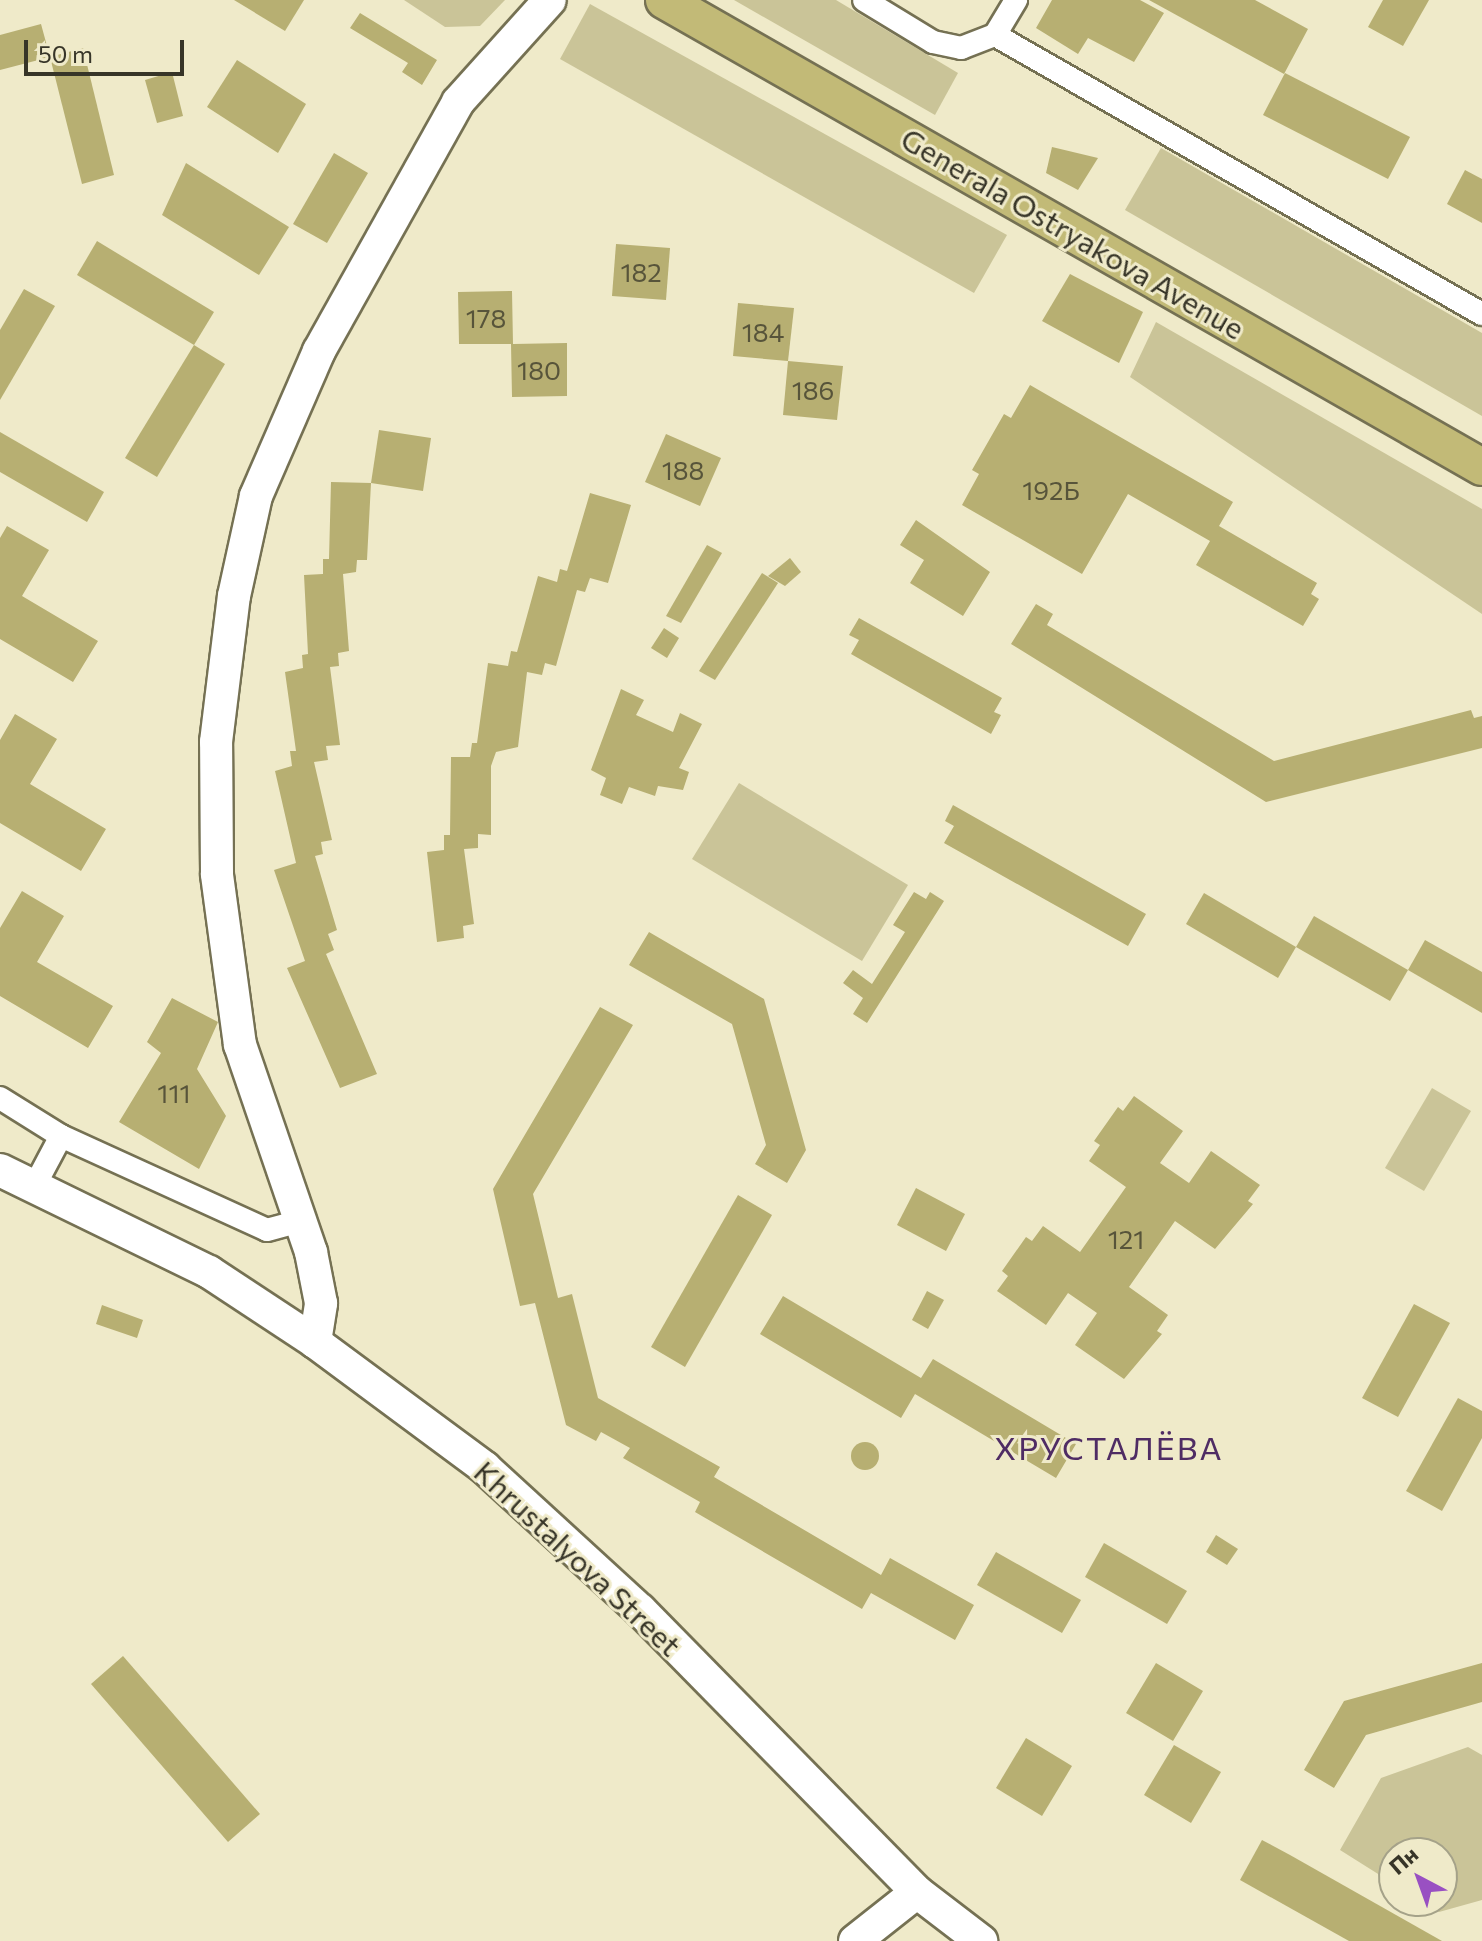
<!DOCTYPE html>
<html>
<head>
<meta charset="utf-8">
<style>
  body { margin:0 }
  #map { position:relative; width:1482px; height:1941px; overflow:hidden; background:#efeac9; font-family:Commissioner,sans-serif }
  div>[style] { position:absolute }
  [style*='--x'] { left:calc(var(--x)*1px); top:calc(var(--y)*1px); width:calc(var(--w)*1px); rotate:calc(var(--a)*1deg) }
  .green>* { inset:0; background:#cac498 }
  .building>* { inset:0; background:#b7af72 }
  .round { border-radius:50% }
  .roads { filter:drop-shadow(2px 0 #757153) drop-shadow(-2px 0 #757153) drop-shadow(0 2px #757153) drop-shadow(0 -2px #757153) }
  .street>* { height:22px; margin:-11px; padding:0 11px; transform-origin:11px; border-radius:11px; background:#fff }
  .secondary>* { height:32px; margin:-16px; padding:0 16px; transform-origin:16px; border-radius:16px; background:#fff }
  .primary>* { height:36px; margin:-18px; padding:0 18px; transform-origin:18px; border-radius:18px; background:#c2ba77 }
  span { translate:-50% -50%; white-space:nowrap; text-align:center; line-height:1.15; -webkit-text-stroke:6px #efeac9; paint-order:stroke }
  .number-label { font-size:26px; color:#57543a }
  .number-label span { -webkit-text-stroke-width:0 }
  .street-label { font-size:30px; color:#373528 }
  .neighbourhood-label { font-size:32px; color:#4f2c64; letter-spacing:2px }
  .north { position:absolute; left:1378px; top:1837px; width:80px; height:80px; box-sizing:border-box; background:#efeac9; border:2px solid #a5a289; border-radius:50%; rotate:319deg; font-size:22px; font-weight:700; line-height:32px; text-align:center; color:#373528 }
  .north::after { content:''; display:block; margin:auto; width:28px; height:36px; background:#9950c2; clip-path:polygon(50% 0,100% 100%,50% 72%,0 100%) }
  .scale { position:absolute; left:24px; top:40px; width:160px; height:36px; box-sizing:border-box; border:4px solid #373528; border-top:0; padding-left:10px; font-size:24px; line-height:28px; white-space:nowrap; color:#373528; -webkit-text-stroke:6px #efeac9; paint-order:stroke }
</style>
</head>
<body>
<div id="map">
  <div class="green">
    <div style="clip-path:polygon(404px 0,505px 0,480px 26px,445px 27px)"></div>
    <div style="clip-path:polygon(734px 0,836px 0,958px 73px,935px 115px)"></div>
    <div style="clip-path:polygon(590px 4px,1007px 235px,974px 293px,560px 59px)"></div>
    <div style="clip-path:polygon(1161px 148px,1482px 333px,1482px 416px,1125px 210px)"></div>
    <div style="clip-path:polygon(1156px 322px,1482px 509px,1482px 614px,1130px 377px)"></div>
    <div style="clip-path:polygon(739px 783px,908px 885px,862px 961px,692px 859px)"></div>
    <div style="clip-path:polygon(1432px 1088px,1471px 1111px,1424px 1191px,1385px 1168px)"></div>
    <div style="clip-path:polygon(1468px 1747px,1482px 1755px,1482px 1900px,1439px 1912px,1421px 1901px,1442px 1901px,1442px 1853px,1394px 1853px,1394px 1884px,1340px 1850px,1381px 1778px)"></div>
  </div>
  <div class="building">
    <div style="clip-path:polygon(234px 0,304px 0,285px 31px)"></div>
    <div style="clip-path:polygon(1052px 0,1140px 0,1164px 13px,1134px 62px,1088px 38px,1078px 54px,1036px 28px)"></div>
    <div style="clip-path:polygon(1149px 0,1255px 0,1308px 29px,1284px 74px)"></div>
    <div style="clip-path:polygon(1383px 0,1429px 0,1403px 46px,1368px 27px)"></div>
    <div style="clip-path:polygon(360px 13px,437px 60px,422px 85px,402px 72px,408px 63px,350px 28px)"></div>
    <div style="clip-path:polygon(41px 24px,50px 57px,0 70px,0 35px)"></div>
    <div style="clip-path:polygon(83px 48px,114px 175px,82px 184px,50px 57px)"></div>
    <div style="clip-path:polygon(237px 60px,306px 104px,278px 153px,207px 107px)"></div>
    <div style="clip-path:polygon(172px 72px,183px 116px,157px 123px,145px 80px)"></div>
    <div style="clip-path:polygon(1285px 73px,1410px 137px,1388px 179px,1263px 115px)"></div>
    <div style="clip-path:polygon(1052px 147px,1098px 158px,1078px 190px,1046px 173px)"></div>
    <div style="clip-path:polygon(334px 153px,368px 173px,327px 243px,293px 224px)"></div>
    <div style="clip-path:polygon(186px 163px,289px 227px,259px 275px,162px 215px)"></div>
    <div style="clip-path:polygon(1465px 170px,1482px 179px,1482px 223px,1447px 204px)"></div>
    <div style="clip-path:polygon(97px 241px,214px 312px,194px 345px,77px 275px)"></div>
    <div style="clip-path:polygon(616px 244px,670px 248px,666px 300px,612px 296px)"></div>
    <div style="clip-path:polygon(1070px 274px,1143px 312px,1119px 363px,1042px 321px)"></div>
    <div style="clip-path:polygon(24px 289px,55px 306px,0 400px,0 330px)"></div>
    <div style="clip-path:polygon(512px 291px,513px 344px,567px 343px,567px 396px,512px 397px,511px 344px,459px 344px,458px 292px)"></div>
    <div style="clip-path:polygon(738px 303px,794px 308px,788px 361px,733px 356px)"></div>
    <div style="clip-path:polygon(194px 345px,225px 364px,157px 477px,125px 458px)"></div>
    <div style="clip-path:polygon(788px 361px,843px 366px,837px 420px,783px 415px)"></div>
    <div style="clip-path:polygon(1030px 385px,1233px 502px,1219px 526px,1317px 583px,1311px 594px,1319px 599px,1303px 626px,1196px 565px,1210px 541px,1128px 494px,1082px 574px,962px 505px,979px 474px,972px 470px,1004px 414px,1011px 418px)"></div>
    <div style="clip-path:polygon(379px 430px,431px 438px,423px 491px,371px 483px)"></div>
    <div style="clip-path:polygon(0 432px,104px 492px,87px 522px,0 472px)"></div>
    <div style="clip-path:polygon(666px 434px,721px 458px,700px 506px,645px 482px)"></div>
    <div style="clip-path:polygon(331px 482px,371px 483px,367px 560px,357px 560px,356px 572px,343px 574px,349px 651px,338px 653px,339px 666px,330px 667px,340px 745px,326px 746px,328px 760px,314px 762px,332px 840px,321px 842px,323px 854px,315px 856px,337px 930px,328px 934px,334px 950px,326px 954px,377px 1074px,340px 1088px,287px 968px,305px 961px,274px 870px,296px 863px,275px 771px,292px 766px,290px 751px,296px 751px,285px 672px,303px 668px,302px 655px,308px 654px,304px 575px,323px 574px,323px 559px,329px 559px)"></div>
    <div style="clip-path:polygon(590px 493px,631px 505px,608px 583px,590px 578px,585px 592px,577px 590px,556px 666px,545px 663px,542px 675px,527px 672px,518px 747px,496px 752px,491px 766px,491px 835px,478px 834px,478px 848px,464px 849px,474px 924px,463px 926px,464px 938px,437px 942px,427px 852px,444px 850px,444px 835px,450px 835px,451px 757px,470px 757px,472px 743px,477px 743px,488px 663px,508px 666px,511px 651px,517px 652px,538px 576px,557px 582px,560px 569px,567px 571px)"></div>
    <div style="clip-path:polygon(916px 520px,990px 572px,963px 616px,910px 583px,924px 560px,900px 545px)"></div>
    <div style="clip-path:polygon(7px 526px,49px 550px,22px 596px,98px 641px,73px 682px,0 639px,0 538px)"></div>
    <div style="clip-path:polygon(707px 545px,722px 553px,681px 623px,666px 616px)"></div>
    <div style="clip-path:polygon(790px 558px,801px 572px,785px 586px,768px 576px)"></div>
    <div style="clip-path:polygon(762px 573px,778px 583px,715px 680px,699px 671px)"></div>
    <div style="clip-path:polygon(1036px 604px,1053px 614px,1047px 625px,1274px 761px,1471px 710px,1474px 718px,1482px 716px,1482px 748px,1266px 802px,1011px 644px)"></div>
    <div style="clip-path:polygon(859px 618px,1002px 698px,994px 712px,1001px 715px,991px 734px,851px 654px,859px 640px,849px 635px)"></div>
    <div style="clip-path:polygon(664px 628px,679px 638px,667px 658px,651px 648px)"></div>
    <div style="clip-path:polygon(621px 689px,644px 700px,636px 715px,673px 732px,680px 713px,702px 724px,679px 768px,689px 772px,683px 790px,658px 786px,655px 796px,629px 787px,622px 804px,600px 795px,606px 778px,591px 770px)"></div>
    <div style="clip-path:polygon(15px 714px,57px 739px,30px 784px,106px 829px,81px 871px,0 823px,0 740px)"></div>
    <div style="clip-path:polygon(953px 805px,1146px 914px,1128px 946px,944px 843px,954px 826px,945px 821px)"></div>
    <div style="clip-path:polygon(22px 891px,64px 916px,37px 962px,113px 1006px,88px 1048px,0 996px,0 928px)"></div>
    <div style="clip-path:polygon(914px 892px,926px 899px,930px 892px,944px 901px,867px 1023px,853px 1014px,863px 998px,843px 983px,853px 970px,872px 984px,905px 932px,893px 925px)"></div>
    <div style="clip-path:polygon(1204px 893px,1296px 947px,1278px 978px,1186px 924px)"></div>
    <div style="clip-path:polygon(1314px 916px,1408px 970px,1390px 1001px,1296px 947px)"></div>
    <div style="clip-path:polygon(649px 932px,764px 999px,806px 1150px,787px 1183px,755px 1164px,766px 1145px,732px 1024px,629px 965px)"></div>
    <div style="clip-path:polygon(1425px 940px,1482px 972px,1482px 1013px,1408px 970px)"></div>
    <div style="clip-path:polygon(172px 998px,218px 1022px,197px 1069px,226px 1116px,199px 1169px,119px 1122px,161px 1053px,147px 1042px)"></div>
    <div style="clip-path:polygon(600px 1007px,633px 1025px,533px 1194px,558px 1298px,572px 1294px,598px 1398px,720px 1467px,714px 1477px,881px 1575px,890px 1558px,974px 1605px,955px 1640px,871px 1593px,862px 1609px,695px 1512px,700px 1502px,623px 1458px,630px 1448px,601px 1432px,596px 1441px,566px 1425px,535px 1303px,520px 1306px,493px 1189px)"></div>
    <div style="clip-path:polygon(1134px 1096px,1183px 1131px,1160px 1163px,1189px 1183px,1211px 1151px,1260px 1185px,1248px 1201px,1253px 1204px,1215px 1249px,1175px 1221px,1129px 1287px,1168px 1315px,1157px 1331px,1162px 1334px,1124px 1379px,1075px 1345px,1097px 1313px,1068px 1293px,1046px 1325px,997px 1291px,1008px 1276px,1002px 1271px,1026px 1237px,1032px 1241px,1043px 1226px,1080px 1252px,1126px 1187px,1089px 1161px,1100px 1145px,1094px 1141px,1118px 1107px,1123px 1111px)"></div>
    <div style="clip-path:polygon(916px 1188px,965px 1214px,946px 1251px,897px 1225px)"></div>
    <div style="clip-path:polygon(738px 1195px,772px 1215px,685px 1367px,651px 1347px)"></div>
    <div style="clip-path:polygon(927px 1291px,944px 1300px,928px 1329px,912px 1320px)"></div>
    <div style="clip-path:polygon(783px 1296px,921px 1378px,933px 1359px,1076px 1444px,1056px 1478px,915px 1394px,901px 1418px,760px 1334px)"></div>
    <div style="clip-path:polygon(1414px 1304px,1450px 1323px,1398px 1417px,1362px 1398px)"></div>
    <div style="clip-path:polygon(102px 1305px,143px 1320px,137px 1338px,96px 1324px)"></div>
    <div style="clip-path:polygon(1458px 1398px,1482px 1411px,1482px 1438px,1442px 1511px,1406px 1491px)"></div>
    <div class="round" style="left:851px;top:1442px;width:28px;height:28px"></div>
    <div style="clip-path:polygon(1216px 1535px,1238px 1549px,1227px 1565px,1206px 1552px)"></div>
    <div style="clip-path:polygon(1104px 1543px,1187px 1591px,1167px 1624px,1085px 1577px)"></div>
    <div style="clip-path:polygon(996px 1552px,1081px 1600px,1062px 1633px,977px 1585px)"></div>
    <div style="clip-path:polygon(123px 1656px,260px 1814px,228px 1842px,91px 1684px)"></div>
    <div style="clip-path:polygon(1156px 1663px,1203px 1691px,1173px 1741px,1126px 1713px)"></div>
    <div style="clip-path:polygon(1482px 1663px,1482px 1702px,1366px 1735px,1334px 1788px,1304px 1770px,1344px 1701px)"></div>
    <div style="clip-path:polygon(1026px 1738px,1072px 1766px,1042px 1816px,996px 1788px)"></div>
    <div style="clip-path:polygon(1174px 1745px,1221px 1772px,1191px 1823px,1144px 1795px)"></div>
    <div style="clip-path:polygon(1262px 1840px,1290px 1855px,1442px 1941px,1349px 1941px,1240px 1880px)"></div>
  </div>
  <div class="roads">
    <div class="street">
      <div style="--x:864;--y:0;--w:81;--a:31.3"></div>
      <div style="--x:933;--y:42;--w:29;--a:12"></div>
      <div style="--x:961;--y:48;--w:36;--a:-21"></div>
      <div style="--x:995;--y:35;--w:561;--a:29.81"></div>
      <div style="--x:995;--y:35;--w:41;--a:-59"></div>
      <div style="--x:0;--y:1098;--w:72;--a:31.9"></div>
      <div style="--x:61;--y:1136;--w:55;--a:118"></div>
      <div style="--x:61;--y:1136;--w:226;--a:24.5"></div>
      <div style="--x:267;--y:1230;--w:35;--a:-15"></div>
    </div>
    <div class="secondary">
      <div style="--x:0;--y:1170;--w:233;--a:26"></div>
      <div style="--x:209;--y:1272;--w:127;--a:33.4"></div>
      <div style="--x:315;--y:1342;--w:212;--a:36.5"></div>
      <div style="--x:485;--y:1468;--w:210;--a:42.5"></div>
      <div style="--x:640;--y:1610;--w:395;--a:45.5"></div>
      <div style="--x:917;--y:1892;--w:81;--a:37.4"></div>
      <div style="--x:315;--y:1342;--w:39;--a:-81"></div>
      <div style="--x:321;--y:1303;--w:52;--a:-101.1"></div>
      <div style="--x:311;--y:1252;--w:219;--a:-108.9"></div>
      <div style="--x:240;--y:1045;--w:173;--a:-97.7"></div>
      <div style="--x:217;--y:874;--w:132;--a:-90.4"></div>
      <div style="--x:216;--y:742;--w:147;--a:-83"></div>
      <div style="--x:234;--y:596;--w:102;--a:-77.6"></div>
      <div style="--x:256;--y:496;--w:158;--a:-66.5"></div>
      <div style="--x:319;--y:351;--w:285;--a:-60.8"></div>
      <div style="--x:458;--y:102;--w:137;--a:-48"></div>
      <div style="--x:855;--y:1941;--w:79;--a:-38.3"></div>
    </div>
    <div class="primary">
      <div style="--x:664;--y:0;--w:942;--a:29.72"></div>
    </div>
  </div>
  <div class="number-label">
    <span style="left:641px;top:272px">182</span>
    <span style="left:486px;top:318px">178</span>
    <span style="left:763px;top:332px">184</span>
    <span style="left:539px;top:370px">180</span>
    <span style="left:813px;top:390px">186</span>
    <span style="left:683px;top:470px">188</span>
    <span style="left:1051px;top:490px">192Б</span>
    <span style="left:174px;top:1093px">111</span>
    <span style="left:1126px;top:1239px">121</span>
  </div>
  <div class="street-label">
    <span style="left:1073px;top:233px;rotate:30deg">Generala Ostryakova Avenue</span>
    <span style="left:578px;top:1558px;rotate:43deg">Khrustalyova Street</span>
  </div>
  <div class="neighbourhood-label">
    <span style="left:1109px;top:1447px">ХРУСТАЛЁВА</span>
  </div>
  <div class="north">Пн</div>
  <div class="scale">50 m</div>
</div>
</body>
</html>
